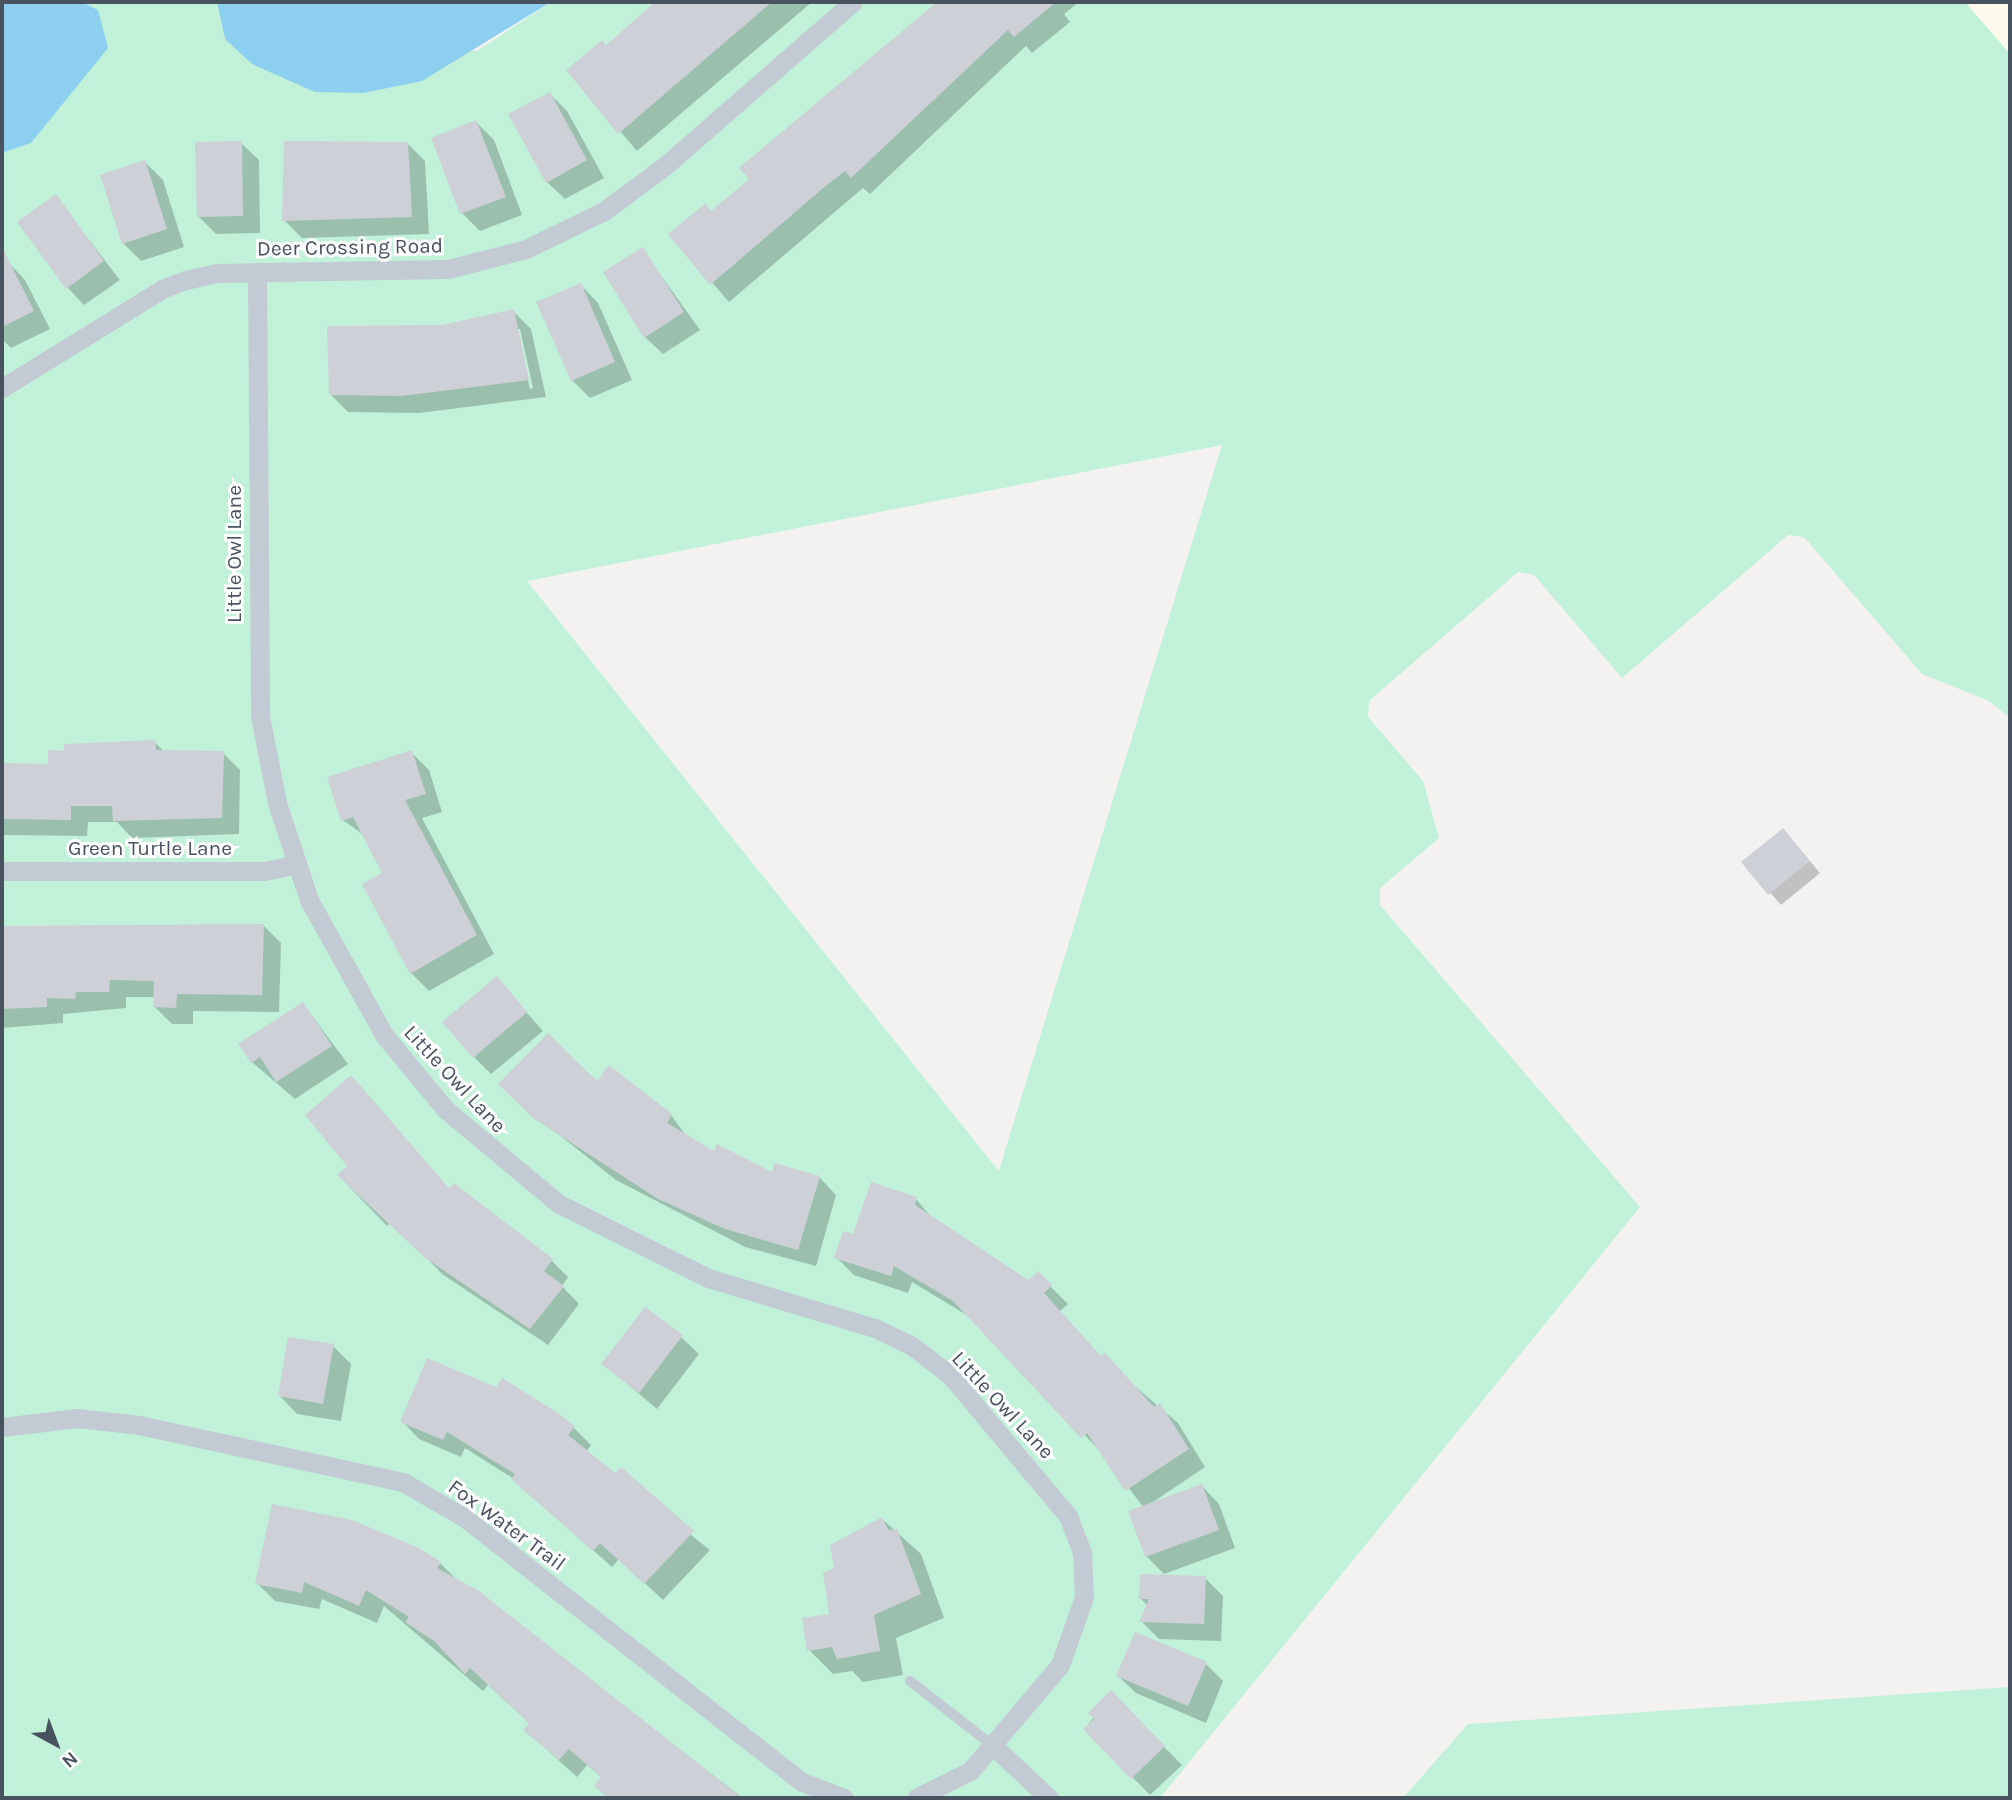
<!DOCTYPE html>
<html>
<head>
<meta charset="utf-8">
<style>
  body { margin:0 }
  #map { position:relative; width:2012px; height:1800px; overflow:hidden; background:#f4f2f1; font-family:Karla,sans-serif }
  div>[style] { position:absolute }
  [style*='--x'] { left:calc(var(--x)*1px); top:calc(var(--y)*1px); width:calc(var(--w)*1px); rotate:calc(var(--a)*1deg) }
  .commercial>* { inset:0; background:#fdfaec }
  .green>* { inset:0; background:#c1f1d9 }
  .water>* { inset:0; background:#8dcfee }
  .shadow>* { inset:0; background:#0003 }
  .building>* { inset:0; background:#cdd0d7 }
  .lane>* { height:10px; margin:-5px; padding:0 5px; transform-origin:5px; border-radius:5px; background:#c2cad3 }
  .street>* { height:19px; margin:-9.5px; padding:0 9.5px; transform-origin:9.5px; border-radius:9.5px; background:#c2cad3 }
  span { translate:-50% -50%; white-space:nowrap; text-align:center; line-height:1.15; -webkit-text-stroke:6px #fff; paint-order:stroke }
  .street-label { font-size:21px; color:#49525f }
  .frame { position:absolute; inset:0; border:4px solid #49525f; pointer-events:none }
  .north { position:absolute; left:21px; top:1709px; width:70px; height:70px; -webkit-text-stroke:5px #fff; paint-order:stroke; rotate:139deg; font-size:19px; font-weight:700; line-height:28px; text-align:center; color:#49525f }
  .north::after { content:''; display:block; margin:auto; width:24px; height:32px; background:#49525f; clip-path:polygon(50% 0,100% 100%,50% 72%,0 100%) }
</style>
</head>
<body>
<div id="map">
  <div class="commercial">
    <div style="clip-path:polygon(1965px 2px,2010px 2px,2010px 54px)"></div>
  </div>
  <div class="green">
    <div style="clip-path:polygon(evenodd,82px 2px,217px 2px,225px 39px,477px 51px,551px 2px,1965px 2px,2010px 54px,2010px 718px,1989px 701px,1922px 674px,1804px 537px,1788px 535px,1622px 678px,1534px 575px,1518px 572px,1369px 701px,1368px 717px,1423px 781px,1439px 838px,1380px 888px,1380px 905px,1640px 1207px,1160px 1798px,2px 1798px,2px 153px,31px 143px,98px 10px,82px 2px,1222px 445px,999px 1170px,998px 1170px,527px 581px,1222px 445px)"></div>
    <div style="clip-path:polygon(2010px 1687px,2010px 1798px,1403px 1798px,1468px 1724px)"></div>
  </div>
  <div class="water">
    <div style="clip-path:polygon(2px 2px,82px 2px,98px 10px,108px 48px,31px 143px,2px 153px)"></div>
    <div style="clip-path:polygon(217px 2px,551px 2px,422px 81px,363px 93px,315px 92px,252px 64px,225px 39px)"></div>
  </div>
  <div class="shadow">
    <div style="clip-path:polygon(657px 2px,664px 4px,812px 2px,637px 151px,568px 70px,607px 47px)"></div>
    <div style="clip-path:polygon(939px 2px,1079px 2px,1064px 14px,1070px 22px,1032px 53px,1026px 46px,870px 194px,863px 188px,729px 302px,670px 234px,711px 213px,751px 179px)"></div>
    <div style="clip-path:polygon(550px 94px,567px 111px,604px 178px,565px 199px,547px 182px)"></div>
    <div style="clip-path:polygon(476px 122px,494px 140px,522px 215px,480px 231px,462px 213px,433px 139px)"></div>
    <div style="clip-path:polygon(241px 143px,259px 160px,260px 233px,216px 234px,198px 216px)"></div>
    <div style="clip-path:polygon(407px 143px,425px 161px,429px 234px,302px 238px,284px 220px)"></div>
    <div style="clip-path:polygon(145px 162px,163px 180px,184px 247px,141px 261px,123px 243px)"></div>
    <div style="clip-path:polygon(55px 196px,120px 280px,84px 305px,67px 287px)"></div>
    <div style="clip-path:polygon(642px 249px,700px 330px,663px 354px,645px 337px)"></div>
    <div style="clip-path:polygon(8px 262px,25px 280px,50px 329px,11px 348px,2px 339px,2px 265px)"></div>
    <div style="clip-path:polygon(581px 285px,598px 303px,632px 380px,590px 398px,572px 380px)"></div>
    <div style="clip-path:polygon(evenodd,513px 311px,531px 329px,546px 397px,419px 413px,348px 412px,330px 394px,443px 326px,513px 311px,516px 329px,520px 329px,533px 388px,530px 389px,516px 329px)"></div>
    <div style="clip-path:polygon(154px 742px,165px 752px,223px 753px,240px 770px,239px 834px,132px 838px,117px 822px,88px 822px,87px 836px,2px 835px,2px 765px,49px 766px,66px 753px)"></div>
    <div style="clip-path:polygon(411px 752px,429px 770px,442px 812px,422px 818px,494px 954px,429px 991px,411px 973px,384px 874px,365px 836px,343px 820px)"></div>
    <div style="clip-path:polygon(1794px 842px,1820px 873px,1781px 905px,1744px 863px)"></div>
    <div style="clip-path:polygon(2px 926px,264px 926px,281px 943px,279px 1012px,193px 1011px,193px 1024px,172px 1024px,155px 1007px,155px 997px,126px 997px,126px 1008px,63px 1014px,63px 1023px,2px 1028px)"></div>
    <div style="clip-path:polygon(497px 979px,543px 1031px,491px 1074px,474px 1057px)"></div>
    <div style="clip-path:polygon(303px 1004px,348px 1064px,295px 1099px,252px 1062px)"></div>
    <div style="clip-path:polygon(597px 1084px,671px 1115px,687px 1137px,715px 1153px,773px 1174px,819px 1177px,836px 1195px,816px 1266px,745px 1247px,616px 1180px,518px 1102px)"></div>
    <div style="clip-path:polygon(350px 1166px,450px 1190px,552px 1261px,568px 1277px,562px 1286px,579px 1304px,548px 1345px,442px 1274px,392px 1221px,387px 1226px,339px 1176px)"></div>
    <div style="clip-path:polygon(916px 1199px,933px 1219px,1029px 1282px,1038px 1274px,1068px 1304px,1060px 1311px,1102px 1358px,1178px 1423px,1205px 1467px,1150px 1504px,1202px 1486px,1219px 1504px,1235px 1548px,1164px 1574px,1146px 1556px,1144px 1508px,1102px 1453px,970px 1317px,912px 1282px,908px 1293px,854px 1275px,836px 1257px,854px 1236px)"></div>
    <div style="clip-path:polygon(681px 1337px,699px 1354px,657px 1409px,604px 1364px)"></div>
    <div style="clip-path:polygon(333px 1346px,351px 1364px,341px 1421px,297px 1414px,280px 1396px)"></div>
    <div style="clip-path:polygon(402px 1421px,574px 1428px,591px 1445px,586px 1452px,710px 1550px,663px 1600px,619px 1559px,612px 1567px,514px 1479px,465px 1448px,461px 1457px,419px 1439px)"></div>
    <div style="clip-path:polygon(882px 1519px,921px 1554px,944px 1618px,896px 1638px,903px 1675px,863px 1682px,852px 1671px,833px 1674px,809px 1650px,831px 1615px,836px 1569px)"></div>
    <div style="clip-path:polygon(440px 1563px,458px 1581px,743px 1798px,609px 1798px,596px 1786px,602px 1778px,587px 1765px,577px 1777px,525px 1730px,530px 1724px,488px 1685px,483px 1691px,384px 1606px,377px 1623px,322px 1599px,319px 1609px,275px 1601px,257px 1583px)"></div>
    <div style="clip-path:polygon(1205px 1578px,1223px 1596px,1221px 1641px,1159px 1639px,1141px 1621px,1148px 1606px,1140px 1598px)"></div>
    <div style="clip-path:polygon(1206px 1664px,1223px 1681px,1206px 1723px,1136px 1693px,1118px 1676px)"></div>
    <div style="clip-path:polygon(1111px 1693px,1182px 1765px,1150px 1795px,1085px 1729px)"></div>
  </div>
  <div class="building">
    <div style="clip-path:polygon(655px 2px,772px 2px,618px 134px,566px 70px,602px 40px,606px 45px)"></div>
    <div style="clip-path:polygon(937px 2px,1056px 2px,1014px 37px,1008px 30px,851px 178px,845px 171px,822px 189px,710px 285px,668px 234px,705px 204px,711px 211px,749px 179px,739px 168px)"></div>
    <div style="clip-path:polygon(550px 92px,587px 160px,546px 183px,508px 114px)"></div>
    <div style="clip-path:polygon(476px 120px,506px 197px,460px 214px,431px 138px)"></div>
    <div style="clip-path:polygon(242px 141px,243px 216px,197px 217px,195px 142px)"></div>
    <div style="clip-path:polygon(284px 141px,408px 142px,412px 217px,282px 221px)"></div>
    <div style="clip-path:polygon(145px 160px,167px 229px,122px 244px,100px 175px)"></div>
    <div style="clip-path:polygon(56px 194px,104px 261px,66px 289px,17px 222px)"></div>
    <div style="clip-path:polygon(2px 247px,34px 311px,2px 327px)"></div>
    <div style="clip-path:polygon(643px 247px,684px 312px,644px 338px,603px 272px)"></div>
    <div style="clip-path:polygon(581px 283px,615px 362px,571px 381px,536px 302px)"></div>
    <div style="clip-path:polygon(514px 309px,529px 380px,401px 396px,329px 395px,327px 326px,442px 325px)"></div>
    <div style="clip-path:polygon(155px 740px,156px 750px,224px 751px,222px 818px,113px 821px,112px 806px,71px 806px,71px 820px,2px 819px,2px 763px,48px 764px,48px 750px,64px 751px,64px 744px)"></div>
    <div style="clip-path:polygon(412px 750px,426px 794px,405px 800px,477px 935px,410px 974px,362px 884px,382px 873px,353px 817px,341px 821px,327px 777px)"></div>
    <div style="clip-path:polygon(1783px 828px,1810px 861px,1768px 895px,1741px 862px)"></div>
    <div style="clip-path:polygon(264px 924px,262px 995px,177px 994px,176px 1008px,153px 1007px,154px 981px,110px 980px,109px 992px,76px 992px,75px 999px,47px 998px,47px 1007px,2px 1009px,2px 926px)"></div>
    <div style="clip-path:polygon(497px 976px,527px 1012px,473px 1058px,442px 1022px)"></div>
    <div style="clip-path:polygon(303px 1002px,332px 1046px,276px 1082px,260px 1057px,251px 1063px,238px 1044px)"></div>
    <div style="clip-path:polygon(548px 1033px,597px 1081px,609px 1065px,672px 1114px,667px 1123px,714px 1151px,717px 1144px,772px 1172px,774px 1163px,820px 1176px,798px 1250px,725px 1229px,658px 1199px,533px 1118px,498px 1084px)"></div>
    <div style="clip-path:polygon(351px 1075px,449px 1188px,454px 1183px,553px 1259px,544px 1271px,564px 1286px,530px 1329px,424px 1257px,337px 1175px,347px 1166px,305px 1115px)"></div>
    <div style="clip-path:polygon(871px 1182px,917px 1197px,915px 1205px,1028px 1280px,1038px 1271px,1052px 1285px,1044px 1293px,1101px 1356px,1105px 1353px,1154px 1407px,1160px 1403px,1189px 1449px,1125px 1491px,1087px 1433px,1081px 1438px,953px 1301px,894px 1266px,891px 1276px,834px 1258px,843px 1231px,853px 1234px)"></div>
    <div style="clip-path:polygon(645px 1307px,683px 1335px,639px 1393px,601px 1364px)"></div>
    <div style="clip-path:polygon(288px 1337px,334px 1344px,323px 1404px,278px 1396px)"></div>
    <div style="clip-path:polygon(427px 1358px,496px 1387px,502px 1378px,558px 1413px,575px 1426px,568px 1435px,615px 1473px,621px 1467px,694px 1531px,644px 1584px,600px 1543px,593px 1551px,511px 1479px,515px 1474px,447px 1432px,443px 1440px,400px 1422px)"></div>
    <div style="clip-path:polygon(1202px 1484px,1219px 1530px,1145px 1557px,1128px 1511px)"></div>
    <div style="clip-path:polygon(272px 1504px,352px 1520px,419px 1548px,441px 1562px,437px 1568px,479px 1591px,742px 1798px,608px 1798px,594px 1786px,601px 1777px,569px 1749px,559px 1760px,523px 1730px,529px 1723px,470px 1668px,465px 1674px,434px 1641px,405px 1622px,409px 1617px,366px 1590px,359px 1606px,304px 1582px,302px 1593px,255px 1584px)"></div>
    <div style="clip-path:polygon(882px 1517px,888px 1530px,897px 1529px,921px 1594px,874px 1615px,880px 1651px,837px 1659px,832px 1647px,807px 1651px,802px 1618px,829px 1614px,823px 1573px,834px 1568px,830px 1545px)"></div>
    <div style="clip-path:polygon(1140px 1574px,1206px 1576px,1204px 1624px,1139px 1622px,1149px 1599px,1139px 1599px)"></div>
    <div style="clip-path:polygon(1135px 1632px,1207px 1662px,1188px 1706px,1116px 1676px)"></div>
    <div style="clip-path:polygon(1111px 1690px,1165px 1746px,1131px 1779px,1083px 1729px,1094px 1719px,1088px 1713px)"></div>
  </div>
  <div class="lane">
    <div style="--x:910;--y:1681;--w:104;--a:38"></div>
  </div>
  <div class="street">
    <div style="--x:257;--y:272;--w:444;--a:89.6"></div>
    <div style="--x:260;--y:716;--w:89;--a:78.9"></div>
    <div style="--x:277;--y:803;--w:102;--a:71.7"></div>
    <div style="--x:309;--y:900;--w:154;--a:60.9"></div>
    <div style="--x:384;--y:1035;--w:96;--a:50.5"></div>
    <div style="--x:445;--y:1109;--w:148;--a:39.8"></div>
    <div style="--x:559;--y:1204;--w:166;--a:26.4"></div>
    <div style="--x:708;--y:1278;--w:174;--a:16.7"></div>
    <div style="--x:875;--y:1328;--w:41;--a:25.9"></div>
    <div style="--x:912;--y:1346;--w:48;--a:37.3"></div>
    <div style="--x:950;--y:1375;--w:184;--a:50.1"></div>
    <div style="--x:1068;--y:1516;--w:40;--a:69"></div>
    <div style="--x:1082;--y:1553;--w:44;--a:87.4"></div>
    <div style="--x:1084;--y:1597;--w:72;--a:109.4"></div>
    <div style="--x:1060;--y:1665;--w:139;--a:130.3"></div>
    <div style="--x:970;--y:1771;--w:60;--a:153.4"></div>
    <div style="--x:2;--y:388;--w:188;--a:-31.7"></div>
    <div style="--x:162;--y:289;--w:26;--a:-21"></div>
    <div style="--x:186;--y:280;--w:32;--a:-13"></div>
    <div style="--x:217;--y:273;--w:231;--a:-1"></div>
    <div style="--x:448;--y:269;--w:81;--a:-14.4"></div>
    <div style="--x:526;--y:249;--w:87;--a:-26"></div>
    <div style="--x:604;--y:211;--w:77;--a:-36.6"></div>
    <div style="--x:666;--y:165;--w:248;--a:-41.1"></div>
    <div style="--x:2;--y:871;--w:263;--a:0"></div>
    <div style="--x:265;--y:871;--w:33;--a:-12"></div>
    <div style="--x:2;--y:1427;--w:76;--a:-6.8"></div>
    <div style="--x:77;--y:1418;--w:62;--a:6.4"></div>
    <div style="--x:139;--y:1425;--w:270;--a:12.2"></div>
    <div style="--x:403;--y:1482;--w:72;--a:30.1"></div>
    <div style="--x:465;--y:1518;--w:428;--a:38.1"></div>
    <div style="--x:802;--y:1782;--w:45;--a:20.9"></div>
    <div style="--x:992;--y:1745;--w:78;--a:42.9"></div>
  </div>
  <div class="street-label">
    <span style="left:350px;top:247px;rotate:-1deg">Deer Crossing Road</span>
    <span style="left:234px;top:554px;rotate:-90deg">Little Owl Lane</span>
    <span style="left:150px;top:848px">Green Turtle Lane</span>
    <span style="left:455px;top:1079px;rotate:47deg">Little Owl Lane</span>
    <span style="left:1003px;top:1405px;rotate:47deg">Little Owl Lane</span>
    <span style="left:507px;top:1525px;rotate:36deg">Fox Water Trail</span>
  </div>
  <div class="frame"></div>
  <div class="north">N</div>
</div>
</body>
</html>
